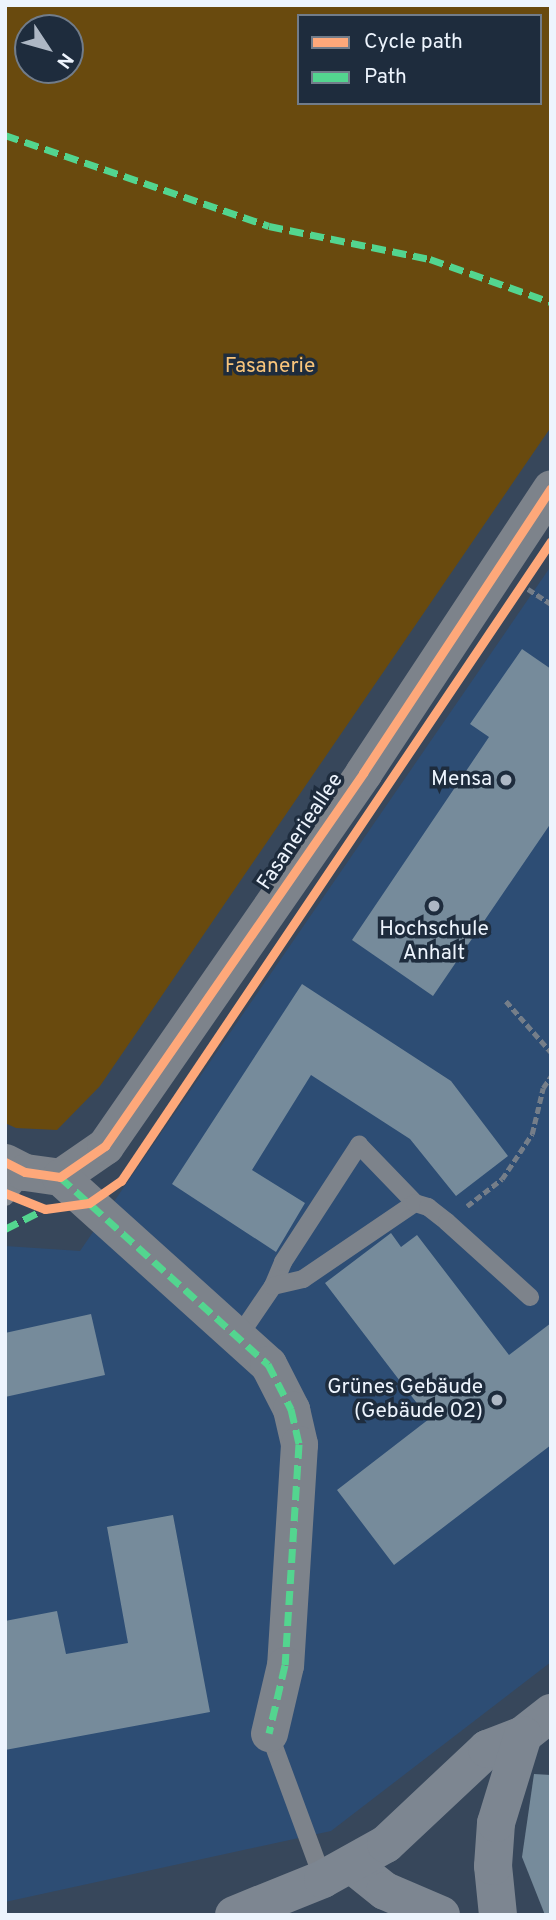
<!DOCTYPE html>
<html>
<head>
<meta charset="utf-8">
<style>
  body { margin:0 }
  #map { position:relative; width:556px; height:1920px; overflow:hidden; background:#37475b; font-family:Overpass,sans-serif }
  div>[style] { position:absolute }
  [style*='--x'] { left:calc(var(--x)*1px); top:calc(var(--y)*1px); width:calc(var(--w)*1px); rotate:calc(var(--a)*1deg) }
  .built>* { inset:0; background:#2d4d74 }
  .green>* { inset:0; background:#694a0e }
  .building>* { inset:0; background:#768b9b }
  .path>* { height:4.5px; margin-top:-2.25px; transform-origin:0; background:repeating-linear-gradient(90deg,#757e89 0 7px,transparent 0 10.5px) }
  .service>* { height:18px; margin:-9px; padding:0 9px; transform-origin:9px; border-radius:9px; background:#7d838b }
  .minor>* { height:37px; margin:-18.5px; padding:0 18.5px; transform-origin:18.5px; border-radius:18.5px; background:#7d838b }
  .secondary>* { height:38px; margin:-19px; padding:0 19px; transform-origin:19px; border-radius:19px; background:#7d8691 }
  .quiet>* { height:7px; margin-top:-3.5px; transform-origin:0; background:repeating-linear-gradient(90deg,#53d58f 0 14px,transparent 0 21px) }
  .cycleway>* { height:9px; margin:-4.5px; padding:0 4.5px; transform-origin:4.5px; border-radius:4.5px; background:#fea87a }
  .dots>* { width:19px; height:19px; translate:-50% -50%; box-sizing:border-box; border:4px solid #1e2c3d; border-radius:50% }
  span { translate:-50% -50%; white-space:nowrap; text-align:center; line-height:1.15; -webkit-text-stroke:7px #1e2c3d; paint-order:stroke }
  .park-label { font-size:21px; color:#f8c47b }
  .poi-label { font-size:21px; color:#edf4fd }
  .right { translate:-100% -50%; text-align:right }
  .street-label { font-size:21px; color:#edf4fd }
  .frame { position:absolute; inset:0; border:7px solid #edf4fd; pointer-events:none }
  .legend { position:absolute; left:297px; top:14px; width:245px; height:91px; box-sizing:border-box; background:#1e2c3d; border:2px solid #717c8a; margin:0; padding:9px 12px; list-style:none; font-size:21px; color:#edf4fd }
  .legend li { display:flex; align-items:center; gap:14px; height:35px }
  .legend b { width:35px; border:2px solid #717c8a }
  .north { position:absolute; left:14px; top:14px; width:70px; height:70px; box-sizing:border-box; background:#1e2c3d; border:2px solid #717c8a; border-radius:50%; rotate:126deg; font-size:19px; font-weight:700; line-height:28px; text-align:center; color:#edf4fd }
  .north::after { content:''; display:block; margin:auto; width:24px; height:32px; background:#adb7c4; clip-path:polygon(50% 0,100% 100%,50% 72%,0 100%) }
</style>
</head>
<body>
<div id="map">
  <div class="built">
    <div style="clip-path:polygon(551px 566px,551px 1662px,331px 1831px,5px 1902px,5px 1246px,80px 1251px)"></div>
  </div>
  <div class="green">
    <div style="clip-path:polygon(evenodd,5px 5px,551px 5px,551px 427px,100px 1086px,57px 1130px,16px 1128px,5px 1123px,5px 5px,299px 16px,540px 16px,540px 103px,299px 103px,299px 16px,5px 5px,28px 28px,70px 28px,70px 70px,28px 70px,28px 28px)"></div>
  </div>
  <div class="building">
    <div style="clip-path:polygon(522px 649px,551px 669px,551px 823px,433px 996px,352px 940px,489px 737px,470px 724px)"></div>
    <div style="clip-path:polygon(302px 984px,451px 1081px,508px 1156px,456px 1196px,410px 1139px,311px 1075px,252px 1170px,305px 1203px,276px 1252px,172px 1184px)"></div>
    <div style="clip-path:polygon(391px 1233px,401px 1247px,417px 1235px,509px 1355px,551px 1323px,551px 1445px,394px 1565px,337px 1490px,429px 1419px,325px 1283px)"></div>
    <div style="clip-path:polygon(91px 1314px,105px 1375px,5px 1397px,5px 1333px)"></div>
    <div style="clip-path:polygon(173px 1515px,210px 1712px,5px 1750px,5px 1621px,57px 1611px,66px 1654px,128px 1643px,107px 1527px)"></div>
    <div style="clip-path:polygon(534px 1774px,551px 1775px,551px 1915px,545px 1915px,522px 1857px)"></div>
  </div>
  <div class="path">
    <div style="--x:528;--y:589;--w:27;--a:33"></div>
    <div style="--x:506;--y:1001;--w:68;--a:48.6"></div>
    <div style="--x:467;--y:1206;--w:44;--a:-37.6"></div>
    <div style="--x:502;--y:1179;--w:54;--a:-56.3"></div>
    <div style="--x:532;--y:1134;--w:47;--a:-76.6"></div>
    <div style="--x:543;--y:1088;--w:14;--a:-56"></div>
  </div>
  <div class="service">
    <div style="--x:5;--y:1197;--w:32;--a:-51"></div>
    <div style="--x:273;--y:1286;--w:26;--a:-67"></div>
    <div style="--x:283;--y:1262;--w:140;--a:-57"></div>
    <div style="--x:359;--y:1145;--w:81;--a:46"></div>
    <div style="--x:237;--y:1339;--w:64;--a:-55.8"></div>
    <div style="--x:273;--y:1286;--w:31;--a:-13"></div>
    <div style="--x:303;--y:1279;--w:135;--a:-34.2"></div>
    <div style="--x:415;--y:1203;--w:14;--a:17"></div>
    <div style="--x:428;--y:1207;--w:24;--a:38"></div>
    <div style="--x:447;--y:1222;--w:112;--a:42.1"></div>
    <div style="--x:269;--y:1733;--w:156;--a:69.7"></div>
  </div>
  <div class="minor">
    <div style="--x:5;--y:1162;--w:22;--a:27"></div>
    <div style="--x:25;--y:1172;--w:35;--a:8"></div>
    <div style="--x:60;--y:1177;--w:55;--a:-34.6"></div>
    <div style="--x:105;--y:1146;--w:454;--a:-55.3"></div>
    <div style="--x:363;--y:773;--w:341;--a:-56.6"></div>
    <div style="--x:60;--y:1177;--w:280;--a:42"></div>
    <div style="--x:268;--y:1364;--w:51;--a:62.9"></div>
    <div style="--x:291;--y:1409;--w:36;--a:77"></div>
    <div style="--x:299;--y:1444;--w:221;--a:93.6"></div>
    <div style="--x:285;--y:1665;--w:70;--a:103.2"></div>
  </div>
  <div class="secondary">
    <div style="--x:351;--y:1864;--w:43;--a:38.5"></div>
    <div style="--x:385;--y:1891;--w:61;--a:23.2"></div>
    <div style="--x:234;--y:1915;--w:96;--a:-22"></div>
    <div style="--x:323;--y:1879;--w:72;--a:-29.1"></div>
    <div style="--x:386;--y:1844;--w:139;--a:-43.2"></div>
    <div style="--x:487;--y:1749;--w:39;--a:-21"></div>
    <div style="--x:523;--y:1735;--w:36;--a:-38"></div>
    <div style="--x:498;--y:1915;--w:49;--a:-95.8"></div>
    <div style="--x:493;--y:1866;--w:43;--a:-86"></div>
    <div style="--x:496;--y:1823;--w:92;--a:-72.9"></div>
  </div>
  <div class="quiet">
    <div style="--x:5;--y:135;--w:279;--a:19"></div>
    <div style="--x:269;--y:226;--w:164;--a:11.6"></div>
    <div style="--x:430;--y:259;--w:128;--a:19.6"></div>
    <div style="--x:60;--y:1177;--w:280;--a:42"></div>
    <div style="--x:268;--y:1364;--w:51;--a:62.9"></div>
    <div style="--x:291;--y:1409;--w:36;--a:77"></div>
    <div style="--x:299;--y:1444;--w:221;--a:93.6"></div>
    <div style="--x:285;--y:1665;--w:70;--a:103.2"></div>
    <div style="--x:5;--y:1229;--w:45;--a:-26.6"></div>
  </div>
  <div class="cycleway">
    <div style="--x:5;--y:1162;--w:22;--a:27"></div>
    <div style="--x:25;--y:1172;--w:35;--a:8"></div>
    <div style="--x:60;--y:1177;--w:55;--a:-34.6"></div>
    <div style="--x:105;--y:1146;--w:454;--a:-55.3"></div>
    <div style="--x:363;--y:773;--w:341;--a:-56.6"></div>
    <div style="--x:5;--y:1193;--w:43;--a:21.8"></div>
    <div style="--x:45;--y:1209;--w:44;--a:-7.8"></div>
    <div style="--x:89;--y:1203;--w:39;--a:-35"></div>
    <div style="--x:121;--y:1181;--w:771;--a:-56.1"></div>
  </div>
  <div class="dots">
    <div style="left:506px;top:780px;background:#adb7c4"></div>
    <div style="left:434px;top:906px;background:#adb7c4"></div>
    <div style="left:497px;top:1400px;background:#adb7c4"></div>
  </div>
  <div class="park-label">
    <span style="left:270px;top:367px">Fasanerie</span>
  </div>
  <div class="poi-label">
    <span class="right" style="left:492px;top:780px">Mensa</span>
    <span style="left:434px;top:942px">Hochschule<br>Anhalt</span>
    <span class="right" style="left:483px;top:1400px">Grünes Gebäude<br>(Gebäude 02)</span>
  </div>
  <div class="street-label">
    <span style="left:301px;top:832px;rotate:-56deg">Fasanerieallee</span>
  </div>
  <div class="frame"></div>
  <ul class="legend">
  <li><b style="height:9px;background:#fea87a"></b>Cycle path</li>
  <li><b style="height:9px;background:#53d58f"></b>Path</li>
  </ul>
  <div class="north">N</div>
</div>
</body>
</html>
